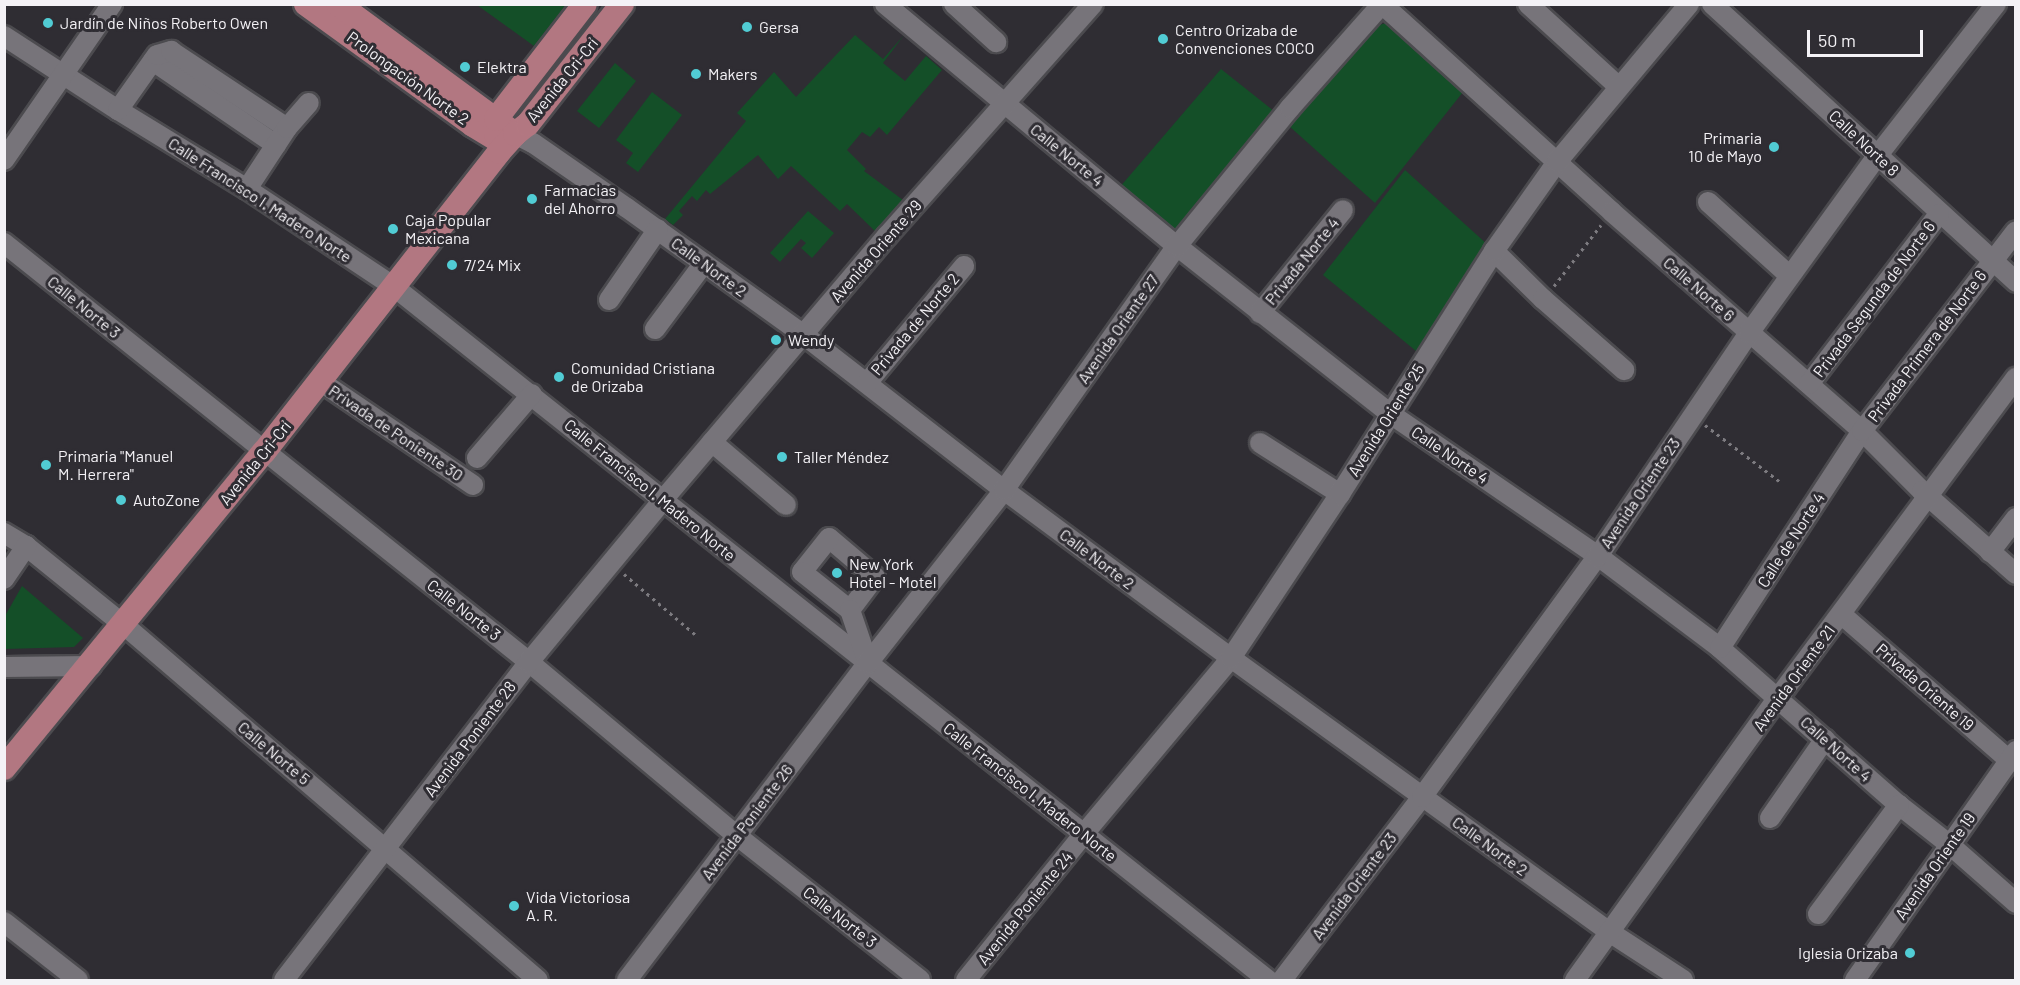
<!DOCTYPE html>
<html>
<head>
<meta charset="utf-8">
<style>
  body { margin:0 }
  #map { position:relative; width:2020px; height:985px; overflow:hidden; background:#2f2d33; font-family:Barlow,sans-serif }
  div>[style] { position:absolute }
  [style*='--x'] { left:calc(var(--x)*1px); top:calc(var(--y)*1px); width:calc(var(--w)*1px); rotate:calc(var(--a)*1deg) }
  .green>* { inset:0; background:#144f28 }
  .path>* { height:3px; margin-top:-1.5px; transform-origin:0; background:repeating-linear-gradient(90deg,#7d7b80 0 3px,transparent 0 7.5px) }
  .roads { filter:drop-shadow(2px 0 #4c4b4f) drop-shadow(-2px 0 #4c4b4f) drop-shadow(0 2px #4c4b4f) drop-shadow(0 -2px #4c4b4f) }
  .minor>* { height:20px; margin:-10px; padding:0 10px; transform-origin:10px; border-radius:10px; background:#77747a }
  .major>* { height:24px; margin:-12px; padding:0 12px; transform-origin:12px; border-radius:12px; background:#b27781 }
  .dots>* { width:16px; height:16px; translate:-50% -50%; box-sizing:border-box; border:3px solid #2f2d33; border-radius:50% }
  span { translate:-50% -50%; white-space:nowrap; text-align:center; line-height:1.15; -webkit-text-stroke:6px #2f2d33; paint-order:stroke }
  .poi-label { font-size:16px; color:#f4f2f6 }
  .left { translate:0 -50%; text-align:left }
  .right { translate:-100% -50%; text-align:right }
  .street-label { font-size:16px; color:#f4f2f6 }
  .frame { position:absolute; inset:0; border:6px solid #f4f2f6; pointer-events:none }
  .scale { position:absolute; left:1807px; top:30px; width:116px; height:27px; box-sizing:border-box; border:3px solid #f4f2f6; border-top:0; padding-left:8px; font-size:18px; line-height:21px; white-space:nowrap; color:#f4f2f6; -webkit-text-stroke:4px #2f2d33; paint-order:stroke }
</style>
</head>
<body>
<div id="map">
  <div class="green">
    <div style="clip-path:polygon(477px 5px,566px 5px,534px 46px)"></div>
    <div style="clip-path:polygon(1386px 23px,1463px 92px,1375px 203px,1289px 126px,1376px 26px)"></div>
    <div style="clip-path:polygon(855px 35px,883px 59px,904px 35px,883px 63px,905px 81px,926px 56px,942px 70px,887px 135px,879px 127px,870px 137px,862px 132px,847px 150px,866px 169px,864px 171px,907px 203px,878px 234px,847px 204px,840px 211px,791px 166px,778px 179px,758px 155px,710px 194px,706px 190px,697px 201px,692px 196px,679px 211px,683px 215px,673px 225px,665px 219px,746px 121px,737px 113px,774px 72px,796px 97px)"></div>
    <div style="clip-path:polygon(615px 63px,636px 81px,599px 128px,577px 111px)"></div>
    <div style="clip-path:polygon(1221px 69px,1275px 112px,1171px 234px,1119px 188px)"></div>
    <div style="clip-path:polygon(652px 92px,682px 115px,638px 172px,626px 163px,633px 153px,616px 140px)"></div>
    <div style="clip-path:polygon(1405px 170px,1488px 245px,1416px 351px,1323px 275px)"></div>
    <div style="clip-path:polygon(808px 211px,834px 233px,812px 258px,801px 248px,806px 243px,801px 239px,780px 262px,770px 253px)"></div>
    <div style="clip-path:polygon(22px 586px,83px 638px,74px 647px,5px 649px,5px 616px)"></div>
  </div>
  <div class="path">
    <div style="--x:1554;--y:286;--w:77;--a:-52.4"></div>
    <div style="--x:1705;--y:425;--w:93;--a:37.1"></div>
    <div style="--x:624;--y:574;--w:94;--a:40.3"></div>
  </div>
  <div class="roads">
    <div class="minor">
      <div style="--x:885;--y:4;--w:379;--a:39.7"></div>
      <div style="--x:1177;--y:246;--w:270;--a:38.2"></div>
      <div style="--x:1389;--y:413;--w:253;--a:34.4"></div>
      <div style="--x:1598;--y:556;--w:153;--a:37"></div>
      <div style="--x:1720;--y:648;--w:238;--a:41.3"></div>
      <div style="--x:1899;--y:805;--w:65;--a:38.1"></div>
      <div style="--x:1950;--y:845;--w:88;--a:41.3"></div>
      <div style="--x:954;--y:4;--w:57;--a:42.1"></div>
      <div style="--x:1382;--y:4;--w:310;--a:42.1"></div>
      <div style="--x:1612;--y:212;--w:332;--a:41.2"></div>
      <div style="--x:1862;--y:431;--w:85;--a:45"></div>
      <div style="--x:1922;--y:491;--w:125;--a:41.4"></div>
      <div style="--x:1528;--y:4;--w:123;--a:42.4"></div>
      <div style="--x:1712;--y:4;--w:412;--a:42.4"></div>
      <div style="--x:4;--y:36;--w:136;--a:33"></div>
      <div style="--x:118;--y:110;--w:151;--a:31.5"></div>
      <div style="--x:247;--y:189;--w:175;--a:33.6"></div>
      <div style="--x:393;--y:286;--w:1117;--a:38.42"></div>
      <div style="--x:153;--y:61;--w:149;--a:34.3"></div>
      <div style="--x:118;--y:110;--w:67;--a:-54.7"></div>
      <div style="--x:157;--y:55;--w:15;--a:-16"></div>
      <div style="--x:171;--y:51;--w:139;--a:33.6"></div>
      <div style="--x:287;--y:128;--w:73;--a:123.3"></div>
      <div style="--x:287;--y:128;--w:33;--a:-49"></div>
      <div style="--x:515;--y:134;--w:20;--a:27"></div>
      <div style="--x:533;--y:143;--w:114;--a:34.7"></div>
      <div style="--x:627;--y:208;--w:218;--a:35.7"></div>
      <div style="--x:804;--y:335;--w:253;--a:37.8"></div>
      <div style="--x:1004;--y:490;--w:282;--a:36.5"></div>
      <div style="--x:1231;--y:658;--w:469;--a:35.9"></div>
      <div style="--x:1611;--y:933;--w:86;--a:33.1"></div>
      <div style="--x:4;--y:160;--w:190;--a:-55.3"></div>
      <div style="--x:1708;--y:202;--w:110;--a:42.1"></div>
      <div style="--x:4;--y:243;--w:672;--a:38.59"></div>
      <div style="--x:529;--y:662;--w:270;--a:39.9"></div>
      <div style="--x:736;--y:835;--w:234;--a:38.2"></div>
      <div style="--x:1494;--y:251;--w:69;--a:44.4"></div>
      <div style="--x:1543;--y:299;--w:108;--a:41.2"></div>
      <div style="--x:609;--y:300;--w:86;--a:-55.4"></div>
      <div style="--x:1260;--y:313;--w:132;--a:-51.1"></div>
      <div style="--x:655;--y:329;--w:82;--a:-53.4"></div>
      <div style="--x:320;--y:381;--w:185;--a:34.2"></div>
      <div style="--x:867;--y:383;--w:152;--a:-50.3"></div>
      <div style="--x:1809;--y:384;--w:214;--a:-52.6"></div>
      <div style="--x:712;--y:442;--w:97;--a:40.4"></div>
      <div style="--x:1260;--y:443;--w:95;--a:32.5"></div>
      <div style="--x:477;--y:458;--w:84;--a:-49.3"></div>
      <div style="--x:4;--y:533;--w:26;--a:31"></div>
      <div style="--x:26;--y:546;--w:126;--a:38.9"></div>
      <div style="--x:124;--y:625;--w:545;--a:40.61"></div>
      <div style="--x:1990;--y:552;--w:43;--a:-52.6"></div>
      <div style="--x:4;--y:579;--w:40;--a:-56"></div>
      <div style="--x:850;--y:610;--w:41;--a:-52.9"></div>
      <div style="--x:875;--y:577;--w:60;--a:-139.7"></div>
      <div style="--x:829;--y:538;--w:43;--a:128.5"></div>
      <div style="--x:802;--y:572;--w:61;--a:38.4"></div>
      <div style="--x:850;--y:610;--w:56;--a:71.2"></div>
      <div style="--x:1841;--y:614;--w:223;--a:41"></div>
      <div style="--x:1720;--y:648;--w:259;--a:-56.8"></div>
      <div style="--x:1862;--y:431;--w:252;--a:-52.4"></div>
      <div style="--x:4;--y:667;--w:87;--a:-0.7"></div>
      <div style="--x:1770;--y:818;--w:96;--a:-55.2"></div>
      <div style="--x:1818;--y:914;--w:136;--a:-53.4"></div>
      <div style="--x:4;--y:922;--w:94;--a:38.1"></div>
      <div style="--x:284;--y:980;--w:401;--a:-52.4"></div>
      <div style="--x:529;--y:662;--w:209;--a:-50.4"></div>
      <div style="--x:662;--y:501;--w:348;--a:-49.7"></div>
      <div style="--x:887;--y:236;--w:310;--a:-48.4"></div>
      <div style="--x:627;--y:980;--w:398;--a:-52.8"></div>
      <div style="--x:868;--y:663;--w:220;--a:-51.8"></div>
      <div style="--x:1004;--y:490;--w:299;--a:-54.7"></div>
      <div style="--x:1177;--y:246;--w:178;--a:-50.7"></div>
      <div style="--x:1290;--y:108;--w:139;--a:-48.5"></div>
      <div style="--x:966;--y:980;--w:186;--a:-51.1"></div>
      <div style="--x:1083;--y:835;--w:231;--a:-50.1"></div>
      <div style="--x:1231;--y:658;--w:197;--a:-56.4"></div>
      <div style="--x:1340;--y:494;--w:288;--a:-57.6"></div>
      <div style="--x:1494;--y:251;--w:109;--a:-54.7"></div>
      <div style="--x:1557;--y:162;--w:206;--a:-50.1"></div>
      <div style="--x:1282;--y:980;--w:230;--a:-52.6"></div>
      <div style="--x:1422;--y:797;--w:298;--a:-53.9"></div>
      <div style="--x:1598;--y:556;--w:269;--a:-55.9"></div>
      <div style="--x:1749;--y:333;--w:220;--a:-54.1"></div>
      <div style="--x:1878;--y:155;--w:192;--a:-52"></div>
      <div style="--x:1575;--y:980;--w:347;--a:-54.3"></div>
      <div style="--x:1778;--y:698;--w:399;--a:-53.4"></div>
      <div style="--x:1855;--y:980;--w:280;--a:-54.9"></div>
    </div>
    <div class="major">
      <div style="--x:306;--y:4;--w:206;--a:35.9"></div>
      <div style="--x:473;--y:125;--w:27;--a:31"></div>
      <div style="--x:496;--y:139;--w:20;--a:-15"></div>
      <div style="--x:338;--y:4;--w:220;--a:36.3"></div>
      <div style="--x:496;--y:134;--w:15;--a:-90"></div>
      <div style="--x:496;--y:119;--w:145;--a:-52.3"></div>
      <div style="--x:4;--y:768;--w:409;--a:-50.6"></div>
      <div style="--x:264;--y:452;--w:381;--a:-51.9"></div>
      <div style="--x:499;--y:152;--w:24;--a:-48"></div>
      <div style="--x:515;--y:134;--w:16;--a:-38"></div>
      <div style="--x:528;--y:124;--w:152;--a:-51.9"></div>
    </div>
  </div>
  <div class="dots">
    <div style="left:48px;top:23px;background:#51ccd4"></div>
    <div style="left:747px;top:27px;background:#51ccd4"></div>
    <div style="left:1163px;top:39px;background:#51ccd4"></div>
    <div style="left:465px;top:67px;background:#51ccd4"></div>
    <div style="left:696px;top:74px;background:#51ccd4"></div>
    <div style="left:1774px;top:147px;background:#51ccd4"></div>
    <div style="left:532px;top:199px;background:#51ccd4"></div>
    <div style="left:393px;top:229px;background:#51ccd4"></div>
    <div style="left:452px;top:265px;background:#51ccd4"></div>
    <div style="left:776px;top:340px;background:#51ccd4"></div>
    <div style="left:559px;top:377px;background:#51ccd4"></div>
    <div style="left:782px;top:457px;background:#51ccd4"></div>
    <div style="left:46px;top:465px;background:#51ccd4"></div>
    <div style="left:121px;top:500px;background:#51ccd4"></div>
    <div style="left:837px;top:573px;background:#51ccd4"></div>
    <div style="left:514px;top:906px;background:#51ccd4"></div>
    <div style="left:1910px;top:953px;background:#51ccd4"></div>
  </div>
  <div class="poi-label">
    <span class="left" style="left:60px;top:23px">Jardín de Niños Roberto Owen</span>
    <span class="left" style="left:759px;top:27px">Gersa</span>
    <span class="left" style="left:1175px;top:39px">Centro Orizaba de<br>Convenciones COCO</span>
    <span class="left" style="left:477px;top:67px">Elektra</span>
    <span class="left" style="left:708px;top:74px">Makers</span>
    <span class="right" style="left:1762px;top:147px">Primaria<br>10 de Mayo</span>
    <span class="left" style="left:544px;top:199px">Farmacias<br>del Ahorro</span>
    <span class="left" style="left:405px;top:229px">Caja Popular<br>Mexicana</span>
    <span class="left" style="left:464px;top:265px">7/24 Mix</span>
    <span class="left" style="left:788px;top:340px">Wendy</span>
    <span class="left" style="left:571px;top:377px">Comunidad Cristiana<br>de Orizaba</span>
    <span class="left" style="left:58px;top:465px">Primaria "Manuel<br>M. Herrera"</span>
    <span class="left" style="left:794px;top:457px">Taller Méndez</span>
    <span class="left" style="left:133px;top:500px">AutoZone</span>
    <span class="left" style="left:849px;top:573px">New York<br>Hotel - Motel</span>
    <span class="left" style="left:526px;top:906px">Vida Victoriosa<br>A. R.</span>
    <span class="right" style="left:1898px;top:953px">Iglesia Orizaba</span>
  </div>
  <div class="street-label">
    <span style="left:408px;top:78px;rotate:36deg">Prolongación Norte 2</span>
    <span style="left:562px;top:80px;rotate:-51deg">Avenida Cri-Crí</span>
    <span style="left:1864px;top:143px;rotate:43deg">Calle Norte 8</span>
    <span style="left:1067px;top:155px;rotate:39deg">Calle Norte 4</span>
    <span style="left:260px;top:200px;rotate:33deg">Calle Francisco I. Madero Norte</span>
    <span style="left:876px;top:251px;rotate:-49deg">Avenida Oriente 29</span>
    <span style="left:1302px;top:261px;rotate:-51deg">Privada Norte 4</span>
    <span style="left:709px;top:267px;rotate:36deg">Calle Norte 2</span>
    <span style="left:1699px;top:289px;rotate:41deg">Calle Norte 6</span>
    <span style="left:1874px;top:299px;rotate:-53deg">Privada Segunda de Norte 6</span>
    <span style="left:84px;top:307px;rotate:39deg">Calle Norte 3</span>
    <span style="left:915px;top:324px;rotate:-50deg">Privada de Norte 2</span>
    <span style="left:1118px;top:329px;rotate:-55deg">Avenida Oriente 27</span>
    <span style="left:1927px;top:346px;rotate:-53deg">Privada Primera de Norte 6</span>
    <span style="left:1386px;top:420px;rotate:-58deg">Avenida Oriente 25</span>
    <span style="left:396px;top:433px;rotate:34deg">Privada de Poniente 30</span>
    <span style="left:1450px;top:455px;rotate:34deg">Calle Norte 4</span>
    <span style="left:255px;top:463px;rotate:-51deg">Avenida Cri-Crí</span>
    <span style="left:650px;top:490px;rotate:39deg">Calle Francisco I. Madero Norte</span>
    <span style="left:1640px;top:493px;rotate:-56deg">Avenida Oriente 23</span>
    <span style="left:1791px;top:540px;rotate:-57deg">Calle de Norte 4</span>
    <span style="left:1097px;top:559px;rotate:37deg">Calle Norte 2</span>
    <span style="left:464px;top:610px;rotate:38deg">Calle Norte 3</span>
    <span style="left:1794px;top:678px;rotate:-54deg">Avenida Oriente 21</span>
    <span style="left:1925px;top:687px;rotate:41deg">Privada Oriente 19</span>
    <span style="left:470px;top:739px;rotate:-53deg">Avenida Poniente 28</span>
    <span style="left:1836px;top:749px;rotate:42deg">Calle Norte 4</span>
    <span style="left:274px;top:753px;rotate:40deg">Calle Norte 5</span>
    <span style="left:1030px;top:792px;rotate:38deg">Calle Francisco I. Madero Norte</span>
    <span style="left:747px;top:822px;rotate:-53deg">Avenida Poniente 26</span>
    <span style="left:1490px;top:846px;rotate:36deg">Calle Norte 2</span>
    <span style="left:1935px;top:866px;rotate:-55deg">Avenida Oriente 19</span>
    <span style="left:1354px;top:886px;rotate:-53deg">Avenida Oriente 23</span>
    <span style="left:1025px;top:908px;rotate:-51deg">Avenida Poniente 24</span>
    <span style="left:840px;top:917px;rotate:38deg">Calle Norte 3</span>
  </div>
  <div class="frame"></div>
  <div class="scale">50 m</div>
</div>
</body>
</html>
